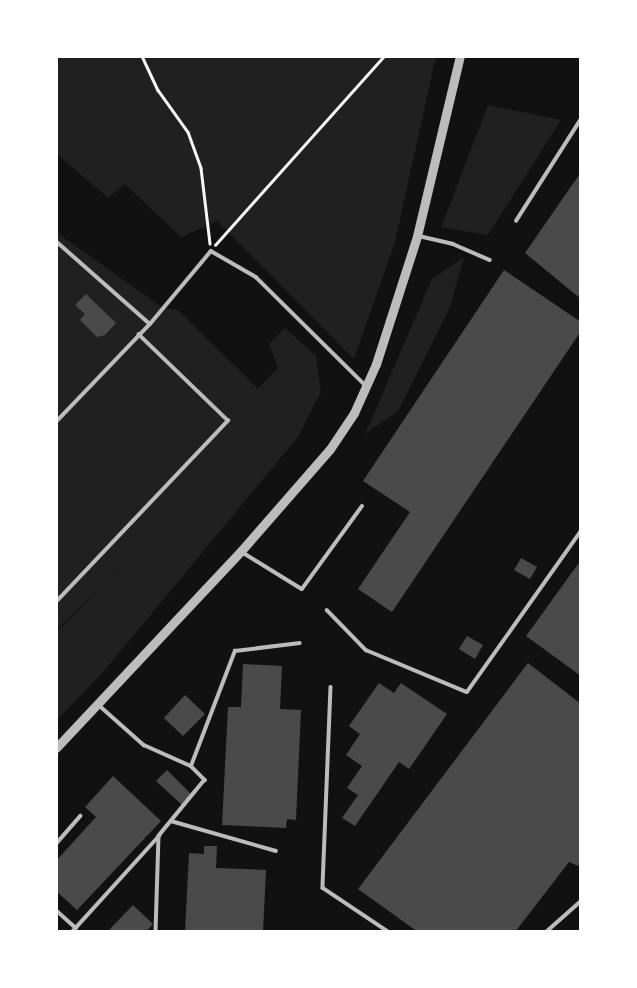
<!DOCTYPE html>
<html>
<head>
<meta charset="utf-8">
<style>
  body { margin:0 }
  #map { position:relative; width:637px; height:988px; overflow:hidden; background:#111; font-family:"Roboto Condensed",sans-serif }
  div>[style] { position:absolute }
  [style*='--x'] { left:calc(var(--x)*1px); top:calc(var(--y)*1px); width:calc(var(--w)*1px); rotate:calc(var(--a)*1deg) }
  .green>* { inset:0; background:#202020 }
  .building>* { inset:0; background:#4a4a4a }
  .path>* { height:2.5px; margin:-1.25px; padding:0 1.25px; transform-origin:1.25px; border-radius:1.25px; background:#f5f5f5 }
  .service>* { height:3.5px; margin:-1.75px; padding:0 1.75px; transform-origin:1.75px; border-radius:1.75px; background:#bcbcbc }
  .tertiary>* { height:9px; margin:-4.5px; padding:0 4.5px; transform-origin:4.5px; border-radius:4.5px; background:#bcbcbc }
  span { translate:-50% -50%; white-space:nowrap; text-align:center; line-height:1.15; -webkit-text-stroke:5px #fff; paint-order:stroke }
  .frame { position:absolute; inset:0; border:58px solid #fff; pointer-events:none }
</style>
</head>
<body>
<div id="map">
  <div class="green">
    <div style="clip-path:polygon(56px 56px,436px 56px,395px 242px,354px 359px,217px 221px,181px 237px,125px 184px,108px 198px,56px 153px)"></div>
    <div style="clip-path:polygon(488px 105px,561px 120px,488px 235px,441px 227px)"></div>
    <div style="clip-path:polygon(56px 232px,163px 308px,178px 310px,258px 389px,278px 368px,269px 344px,285px 328px,316px 356px,321px 392px,298px 437px,104px 671px,56px 721px,56px 633px,119px 568px,56px 631px)"></div>
    <div style="clip-path:polygon(464px 257px,450px 307px,398px 411px,365px 434px,432px 279px)"></div>
  </div>
  <div class="building">
    <div style="clip-path:polygon(581px 172px,581px 299px,525px 253px)"></div>
    <div style="clip-path:polygon(504px 270px,581px 322px,581px 331px,392px 612px,358px 589px,410px 512px,363px 481px)"></div>
    <div style="clip-path:polygon(86px 294px,116px 323px,105px 335px,97px 337px,80px 320px,85px 314px,75px 305px)"></div>
    <div style="clip-path:polygon(521px 558px,537px 567px,530px 579px,514px 570px)"></div>
    <div style="clip-path:polygon(581px 560px,581px 676px,526px 636px)"></div>
    <div style="clip-path:polygon(467px 636px,483px 645px,475px 659px,459px 649px)"></div>
    <div style="clip-path:polygon(528px 663px,581px 704px,581px 862px,578px 866px,569px 862px,515px 932px,418px 932px,358px 889px)"></div>
    <div style="clip-path:polygon(243px 664px,282px 666px,280px 709px,301px 710px,296px 820px,287px 819px,286px 828px,222px 825px,228px 707px,241px 707px)"></div>
    <div style="clip-path:polygon(379px 683px,394px 693px,401px 683px,447px 714px,409px 769px,399px 762px,355px 826px,342px 818px,358px 795px,347px 788px,362px 766px,346px 755px,360px 734px,349px 726px)"></div>
    <div style="clip-path:polygon(185px 695px,205px 714px,183px 736px,164px 718px)"></div>
    <div style="clip-path:polygon(167px 770px,192px 795px,182px 805px,156px 781px)"></div>
    <div style="clip-path:polygon(113px 776px,161px 821px,77px 910px,56px 891px,56px 861px,96px 817px,85px 807px)"></div>
    <div style="clip-path:polygon(204px 846px,217px 846px,216px 868px,266px 870px,263px 932px,185px 932px,189px 853px,204px 854px)"></div>
    <div style="clip-path:polygon(133px 905px,153px 924px,146px 932px,107px 932px)"></div>
  </div>
  <div class="path">
    <div style="--x:142;--y:56;--w:38;--a:65"></div>
    <div style="--x:158;--y:90;--w:52;--a:54.5"></div>
    <div style="--x:188;--y:132;--w:38;--a:70"></div>
    <div style="--x:201;--y:168;--w:76;--a:83.2"></div>
    <div style="--x:215;--y:245;--w:254;--a:-48.2"></div>
  </div>
  <div class="service">
    <div style="--x:554;--y:56;--w:15;--a:0"></div>
    <div style="--x:516;--y:221;--w:121;--a:-57.5"></div>
    <div style="--x:419;--y:236;--w:35;--a:13"></div>
    <div style="--x:453;--y:244;--w:40;--a:23.4"></div>
    <div style="--x:56;--y:241;--w:125;--a:41.4"></div>
    <div style="--x:56;--y:422;--w:136;--a:-46.2"></div>
    <div style="--x:150;--y:324;--w:95;--a:-50.1"></div>
    <div style="--x:211;--y:251;--w:52;--a:30"></div>
    <div style="--x:256;--y:277;--w:152;--a:44.7"></div>
    <div style="--x:242;--y:552;--w:70;--a:31.7"></div>
    <div style="--x:302;--y:589;--w:102;--a:-54.1"></div>
    <div style="--x:56;--y:602;--w:250;--a:-46.5"></div>
    <div style="--x:228;--y:421;--w:124;--a:-136"></div>
    <div style="--x:327;--y:610;--w:56;--a:45.7"></div>
    <div style="--x:366;--y:650;--w:109;--a:22.6"></div>
    <div style="--x:467;--y:692;--w:197;--a:-54.7"></div>
    <div style="--x:331;--y:687;--w:201;--a:92.3"></div>
    <div style="--x:323;--y:888;--w:79;--a:33.7"></div>
    <div style="--x:100;--y:706;--w:59;--a:41.6"></div>
    <div style="--x:144;--y:745;--w:51;--a:24.1"></div>
    <div style="--x:191;--y:766;--w:20;--a:45"></div>
    <div style="--x:205;--y:780;--w:72;--a:129.4"></div>
    <div style="--x:159;--y:836;--w:96;--a:91.8"></div>
    <div style="--x:191;--y:766;--w:123;--a:-69.1"></div>
    <div style="--x:235;--y:651;--w:65;--a:-7"></div>
    <div style="--x:171;--y:821;--w:109;--a:15.9"></div>
    <div style="--x:56;--y:844;--w:37;--a:-49"></div>
    <div style="--x:56;--y:910;--w:27;--a:42"></div>
    <div style="--x:72;--y:932;--w:130;--a:-47.8"></div>
    <div style="--x:546;--y:932;--w:47;--a:-41.5"></div>
  </div>
  <div class="tertiary">
    <div style="--x:56;--y:748;--w:270;--a:-46.8"></div>
    <div style="--x:241;--y:551;--w:135;--a:-48.9"></div>
    <div style="--x:330;--y:449;--w:43;--a:-56.3"></div>
    <div style="--x:354;--y:413;--w:54;--a:-65.8"></div>
    <div style="--x:376;--y:364;--w:134;--a:-72.2"></div>
    <div style="--x:417;--y:236;--w:185;--a:-76.6"></div>
  </div>
  <div class="frame"></div>
</div>
</body>
</html>
